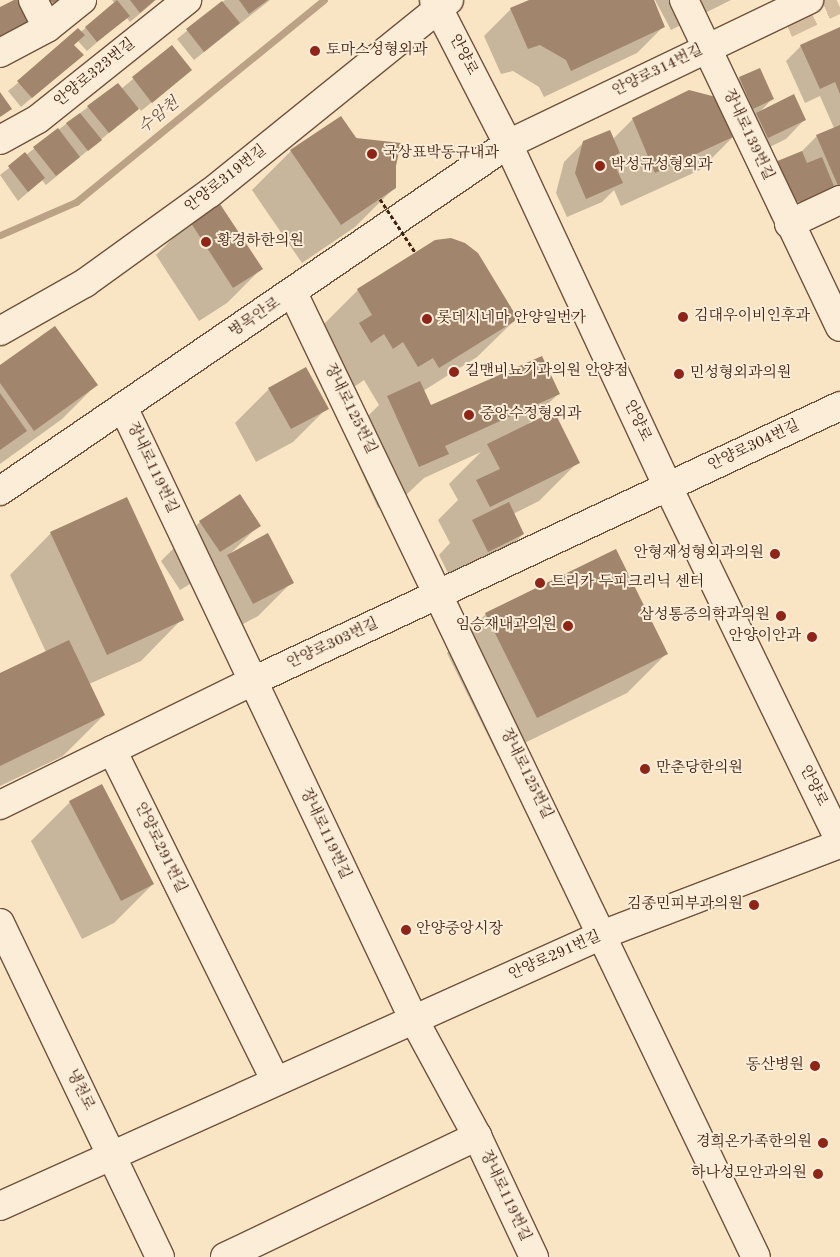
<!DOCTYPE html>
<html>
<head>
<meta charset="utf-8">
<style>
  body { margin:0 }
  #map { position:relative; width:840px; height:1257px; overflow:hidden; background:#f9e4c3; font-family:"Old Standard TT","Noto Serif KR",serif }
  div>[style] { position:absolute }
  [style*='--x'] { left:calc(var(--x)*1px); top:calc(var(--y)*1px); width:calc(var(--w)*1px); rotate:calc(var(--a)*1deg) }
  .shadow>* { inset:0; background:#0003 }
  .stream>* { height:7px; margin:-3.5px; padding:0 3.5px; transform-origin:3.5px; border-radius:3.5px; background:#bba286 }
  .building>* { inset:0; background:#a1866d }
  .minor-tunnel>* { height:28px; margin-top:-14px; transform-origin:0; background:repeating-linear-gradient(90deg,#d4bd9f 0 28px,transparent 0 42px) }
  .roads { filter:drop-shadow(1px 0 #70523d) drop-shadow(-1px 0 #70523d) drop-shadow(0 1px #70523d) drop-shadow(0 -1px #70523d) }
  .minor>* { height:28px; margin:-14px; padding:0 14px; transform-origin:14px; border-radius:14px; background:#fbedd8 }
  .path-bridge>* { height:3px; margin-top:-1.5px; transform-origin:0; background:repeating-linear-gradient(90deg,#422110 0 4px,transparent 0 6.5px) }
  .dots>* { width:14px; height:14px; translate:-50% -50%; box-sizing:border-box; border:2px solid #fbedd8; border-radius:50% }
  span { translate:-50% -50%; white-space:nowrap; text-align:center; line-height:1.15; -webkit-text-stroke:4px #fbedd8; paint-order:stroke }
  .poi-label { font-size:15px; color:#422110 }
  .left { translate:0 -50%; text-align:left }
  .right { translate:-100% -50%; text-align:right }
  .street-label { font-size:15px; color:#422110 }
  .water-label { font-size:16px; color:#6c4e39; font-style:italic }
</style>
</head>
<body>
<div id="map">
  <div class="shadow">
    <div style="clip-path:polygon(31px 0,64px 0,47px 14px)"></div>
    <div style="clip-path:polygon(112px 0,156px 0,130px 22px,126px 17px,87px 51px,78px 41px,73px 45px,82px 55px,21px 107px,8px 91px,115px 4px)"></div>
    <div style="clip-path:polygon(225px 0,270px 0,194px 60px,177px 39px)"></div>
    <div style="clip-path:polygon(532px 0,652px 0,664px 26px,637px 53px,544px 97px,539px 87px,513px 71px,501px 74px,484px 36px,511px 9px)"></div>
    <div style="clip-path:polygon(655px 0,731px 0,671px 30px)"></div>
    <div style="clip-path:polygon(840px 28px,840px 197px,786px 222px,771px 219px,756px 182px,800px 153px,817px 136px,834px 128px,820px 96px,805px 103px,786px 61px,801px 46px)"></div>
    <div style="clip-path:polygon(172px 47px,191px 70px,141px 111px,139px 108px,46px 185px,42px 180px,18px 201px,0 175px,88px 107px,121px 89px)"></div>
    <div style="clip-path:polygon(759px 70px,772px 99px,759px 113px,805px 119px,786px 139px,749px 157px,720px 97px,739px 78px)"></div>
    <div style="clip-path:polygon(341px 117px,394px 188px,355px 227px,302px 263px,252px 190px,291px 151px)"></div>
    <div style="clip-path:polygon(633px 119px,734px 136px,700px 170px,621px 206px,614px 190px,602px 202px,567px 217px,556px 193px,564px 162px,583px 143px,613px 139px)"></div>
    <div style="clip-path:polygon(190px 221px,261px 269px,227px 303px,199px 321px,156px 255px)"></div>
    <div style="clip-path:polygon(358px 290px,516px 319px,477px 357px,423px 391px,430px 407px,558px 394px,526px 426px,578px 462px,539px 501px,513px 514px,523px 534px,489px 568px,454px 585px,439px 555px,450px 543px,438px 520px,458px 500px,449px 484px,481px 452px,424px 478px,406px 495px,378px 508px,346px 438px,379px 405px,364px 380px,354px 387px,319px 329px)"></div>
    <div style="clip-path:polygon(0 367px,96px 385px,62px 419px,0 464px)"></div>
    <div style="clip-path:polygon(269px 389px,327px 408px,293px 442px,256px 462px,235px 423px)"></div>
    <div style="clip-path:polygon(200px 522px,259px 525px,230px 554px,292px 582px,258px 616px,219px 637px,194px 590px,215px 569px,180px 590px,161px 561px)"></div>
    <div style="clip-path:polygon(51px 533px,182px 619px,141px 661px,89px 684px,104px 715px,63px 756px,0 786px,0 675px,46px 652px,10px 575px)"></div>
    <div style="clip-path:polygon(486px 614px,666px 654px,627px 693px,498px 756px,447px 653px)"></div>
    <div style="clip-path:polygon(70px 802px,153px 884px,114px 923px,82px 939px,31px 841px)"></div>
  </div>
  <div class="stream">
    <div style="--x:0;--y:235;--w:83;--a:-23.5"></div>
    <div style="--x:76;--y:202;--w:320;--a:-39.2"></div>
  </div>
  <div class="building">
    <div style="clip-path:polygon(14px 0,23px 0,29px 13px,26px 27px,0 39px,0 7px)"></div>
    <div style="clip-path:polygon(46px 0,63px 0,58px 4px)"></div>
    <div style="clip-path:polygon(117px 0,130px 16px,97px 42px,85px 27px)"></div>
    <div style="clip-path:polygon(130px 0,155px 0,140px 13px)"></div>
    <div style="clip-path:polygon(239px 0,268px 0,249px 14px)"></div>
    <div style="clip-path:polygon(529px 0,654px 0,665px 27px,571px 71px,566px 60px,540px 45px,528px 49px,510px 8px)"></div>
    <div style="clip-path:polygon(222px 1px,240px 23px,204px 52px,186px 29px)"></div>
    <div style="clip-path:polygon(840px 27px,840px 94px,835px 82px,820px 89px,800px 45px)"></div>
    <div style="clip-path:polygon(78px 28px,85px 35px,74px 45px,84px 55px,32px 98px,17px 81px)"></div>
    <div style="clip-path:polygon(172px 45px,192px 70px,152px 103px,132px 77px)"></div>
    <div style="clip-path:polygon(760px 68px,774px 99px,753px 109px,739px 77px)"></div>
    <div style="clip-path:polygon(118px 83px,139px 109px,109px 133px,87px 106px)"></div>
    <div style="clip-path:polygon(689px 90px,716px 97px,735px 136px,655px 173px,632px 118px)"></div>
    <div style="clip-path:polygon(0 92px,12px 109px,0 117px)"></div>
    <div style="clip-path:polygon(794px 94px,806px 120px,768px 138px,756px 113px)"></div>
    <div style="clip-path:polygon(80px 113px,102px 140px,88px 151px,66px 123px)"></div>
    <div style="clip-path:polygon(341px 116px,356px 138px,401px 143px,396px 166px,396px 188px,341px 225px,290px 150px)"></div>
    <div style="clip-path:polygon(840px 125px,840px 187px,839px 188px,816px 135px)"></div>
    <div style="clip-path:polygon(58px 128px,80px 157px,56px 176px,33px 147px)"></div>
    <div style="clip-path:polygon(610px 130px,620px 153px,611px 157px,623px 183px,586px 199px,575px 173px,583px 141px)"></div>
    <div style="clip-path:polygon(802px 151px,807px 163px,822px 157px,836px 191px,806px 203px,791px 200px,775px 162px)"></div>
    <div style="clip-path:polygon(25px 152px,45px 178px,28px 192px,8px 166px)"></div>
    <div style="clip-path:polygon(218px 201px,263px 269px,233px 288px,189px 220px)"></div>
    <div style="clip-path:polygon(451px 238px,465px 243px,478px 253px,518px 319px,439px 368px,433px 358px,418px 367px,403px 342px,393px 349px,384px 334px,371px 343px,359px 323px,372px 315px,357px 289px,435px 240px)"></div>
    <div style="clip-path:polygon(55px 326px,98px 385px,34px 431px,0 383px,0 365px)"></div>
    <div style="clip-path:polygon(542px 356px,560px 394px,445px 446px,449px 454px,419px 467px,387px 396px,420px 381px,431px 405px)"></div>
    <div style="clip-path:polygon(306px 367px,329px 409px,291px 429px,268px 388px)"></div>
    <div style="clip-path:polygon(0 393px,27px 431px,0 450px)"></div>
    <div style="clip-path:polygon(554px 411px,580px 463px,490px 507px,476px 480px,500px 469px,487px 444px)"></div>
    <div style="clip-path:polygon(240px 494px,261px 526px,220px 552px,199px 521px)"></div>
    <div style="clip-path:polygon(127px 497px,184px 620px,107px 655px,50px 532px)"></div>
    <div style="clip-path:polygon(509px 502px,524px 534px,488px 552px,472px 520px)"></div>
    <div style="clip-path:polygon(268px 533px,294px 583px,253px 604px,227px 555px)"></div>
    <div style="clip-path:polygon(616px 549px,668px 654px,537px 718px,485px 613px)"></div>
    <div style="clip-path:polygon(69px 640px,105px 715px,0 766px,0 673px)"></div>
    <div style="clip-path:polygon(102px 784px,154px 884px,121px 901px,69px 801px)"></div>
  </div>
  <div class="minor-tunnel">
    <div style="--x:786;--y:24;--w:56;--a:-25.2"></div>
  </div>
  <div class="roads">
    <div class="minor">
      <div style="--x:33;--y:0;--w:31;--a:63"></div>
      <div style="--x:434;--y:0;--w:162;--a:62.8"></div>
      <div style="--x:508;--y:144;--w:378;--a:65"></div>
      <div style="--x:668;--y:487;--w:394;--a:64.1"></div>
      <div style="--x:684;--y:0;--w:362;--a:64.5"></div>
      <div style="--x:0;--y:53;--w:53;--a:-28"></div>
      <div style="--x:47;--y:28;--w:45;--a:-38.7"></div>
      <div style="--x:0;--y:140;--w:43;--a:-28.9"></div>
      <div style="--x:38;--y:119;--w:191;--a:-38.6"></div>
      <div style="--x:789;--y:224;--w:56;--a:-25.2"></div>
      <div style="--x:293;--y:293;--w:1069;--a:64.35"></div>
      <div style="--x:0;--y:331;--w:98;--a:-29.5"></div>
      <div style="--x:85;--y:283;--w:154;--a:-35.8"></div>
      <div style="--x:210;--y:193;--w:307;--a:-38.9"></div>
      <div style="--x:123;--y:407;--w:676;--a:64.61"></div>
      <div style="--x:413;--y:1018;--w:134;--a:61.5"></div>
      <div style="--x:477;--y:1136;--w:134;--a:64.8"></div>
      <div style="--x:0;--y:491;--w:615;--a:-34.34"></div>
      <div style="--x:508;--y:144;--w:334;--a:-25.6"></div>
      <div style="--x:112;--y:750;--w:368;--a:63.7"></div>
      <div style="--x:0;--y:805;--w:282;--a:-26.1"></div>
      <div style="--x:253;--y:681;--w:648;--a:-25.1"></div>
      <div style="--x:0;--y:923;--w:370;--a:64.4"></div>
      <div style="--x:0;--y:1206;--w:662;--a:-24.24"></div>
      <div style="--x:604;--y:934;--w:253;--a:-20.9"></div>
      <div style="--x:225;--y:1257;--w:280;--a:-25.6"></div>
    </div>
  </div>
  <div class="path-bridge">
    <div style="--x:380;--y:199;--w:64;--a:56.6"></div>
  </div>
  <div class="dots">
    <div style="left:315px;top:51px;background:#8f2418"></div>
    <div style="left:372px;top:154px;background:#8f2418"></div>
    <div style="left:600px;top:166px;background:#8f2418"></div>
    <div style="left:206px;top:242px;background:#8f2418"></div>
    <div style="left:683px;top:317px;background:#8f2418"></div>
    <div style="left:427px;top:319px;background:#8f2418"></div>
    <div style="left:454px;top:372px;background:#8f2418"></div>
    <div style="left:679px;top:374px;background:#8f2418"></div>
    <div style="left:469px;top:415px;background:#8f2418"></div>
    <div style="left:775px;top:554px;background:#8f2418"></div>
    <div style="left:540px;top:583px;background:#8f2418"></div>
    <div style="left:781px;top:616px;background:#8f2418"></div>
    <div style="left:568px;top:626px;background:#8f2418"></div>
    <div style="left:812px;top:637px;background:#8f2418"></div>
    <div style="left:645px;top:769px;background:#8f2418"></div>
    <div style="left:754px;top:905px;background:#8f2418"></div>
    <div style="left:406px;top:930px;background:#8f2418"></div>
    <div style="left:815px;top:1066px;background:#8f2418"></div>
    <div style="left:823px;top:1143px;background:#8f2418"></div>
    <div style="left:818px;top:1174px;background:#8f2418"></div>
  </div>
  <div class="poi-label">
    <span class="left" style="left:326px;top:51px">토마스성형외과</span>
    <span class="left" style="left:383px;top:154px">국상표박동규내과</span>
    <span class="left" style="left:611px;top:166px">박성규성형외과</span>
    <span class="left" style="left:217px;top:242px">황경하한의원</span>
    <span class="left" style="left:694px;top:317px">김대우이비인후과</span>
    <span class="left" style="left:437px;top:319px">롯데시네마 안양일번가</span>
    <span class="left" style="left:465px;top:372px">길맨비뇨기과의원 안양점</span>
    <span class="left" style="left:690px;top:374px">민성형외과의원</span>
    <span class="left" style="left:480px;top:415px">중앙수정형외과</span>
    <span class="right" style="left:764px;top:554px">안형재성형외과의원</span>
    <span class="left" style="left:551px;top:583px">트리카 두피크리닉 센터</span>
    <span class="right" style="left:770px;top:616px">삼성통증의학과의원</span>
    <span class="right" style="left:557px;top:626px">임승재내과의원</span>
    <span class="right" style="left:801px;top:637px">안양이안과</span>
    <span class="left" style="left:656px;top:769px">만춘당한의원</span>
    <span class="right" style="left:743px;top:905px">김종민피부과의원</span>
    <span class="left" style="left:416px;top:930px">안양중앙시장</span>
    <span class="right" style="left:804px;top:1066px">동산병원</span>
    <span class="right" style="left:812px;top:1143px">경희온가족한의원</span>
    <span class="right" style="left:807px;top:1174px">하나성모안과의원</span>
  </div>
  <div class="street-label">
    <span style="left:463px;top:55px;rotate:63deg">안양로</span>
    <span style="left:658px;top:71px;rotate:-26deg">안양로314번길</span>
    <span style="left:95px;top:73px;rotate:-39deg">안양로323번길</span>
    <span style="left:748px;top:135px;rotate:65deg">장내로139번길</span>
    <span style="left:226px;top:179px;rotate:-38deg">안양로319번길</span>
    <span style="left:255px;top:318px;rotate:-34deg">병목안로</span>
    <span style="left:350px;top:409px;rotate:64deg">장내로125번길</span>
    <span style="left:637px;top:421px;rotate:65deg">안양로</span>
    <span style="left:754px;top:446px;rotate:-25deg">안양로304번길</span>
    <span style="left:152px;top:468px;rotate:65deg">장내로119번길</span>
    <span style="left:333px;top:644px;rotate:-25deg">안양로303번길</span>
    <span style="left:526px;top:774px;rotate:64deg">장내로125번길</span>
    <span style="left:813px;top:786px;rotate:64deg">안양로</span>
    <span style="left:325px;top:834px;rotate:65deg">장내로119번길</span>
    <span style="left:160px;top:848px;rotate:64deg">안양로291번길</span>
    <span style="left:555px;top:956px;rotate:-24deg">안양로291번길</span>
    <span style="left:80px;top:1090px;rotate:64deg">냉천로</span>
    <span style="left:505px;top:1196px;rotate:65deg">장내로119번길</span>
  </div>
  <div class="water-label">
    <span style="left:159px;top:116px;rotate:-39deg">수암천</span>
  </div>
</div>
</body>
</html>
